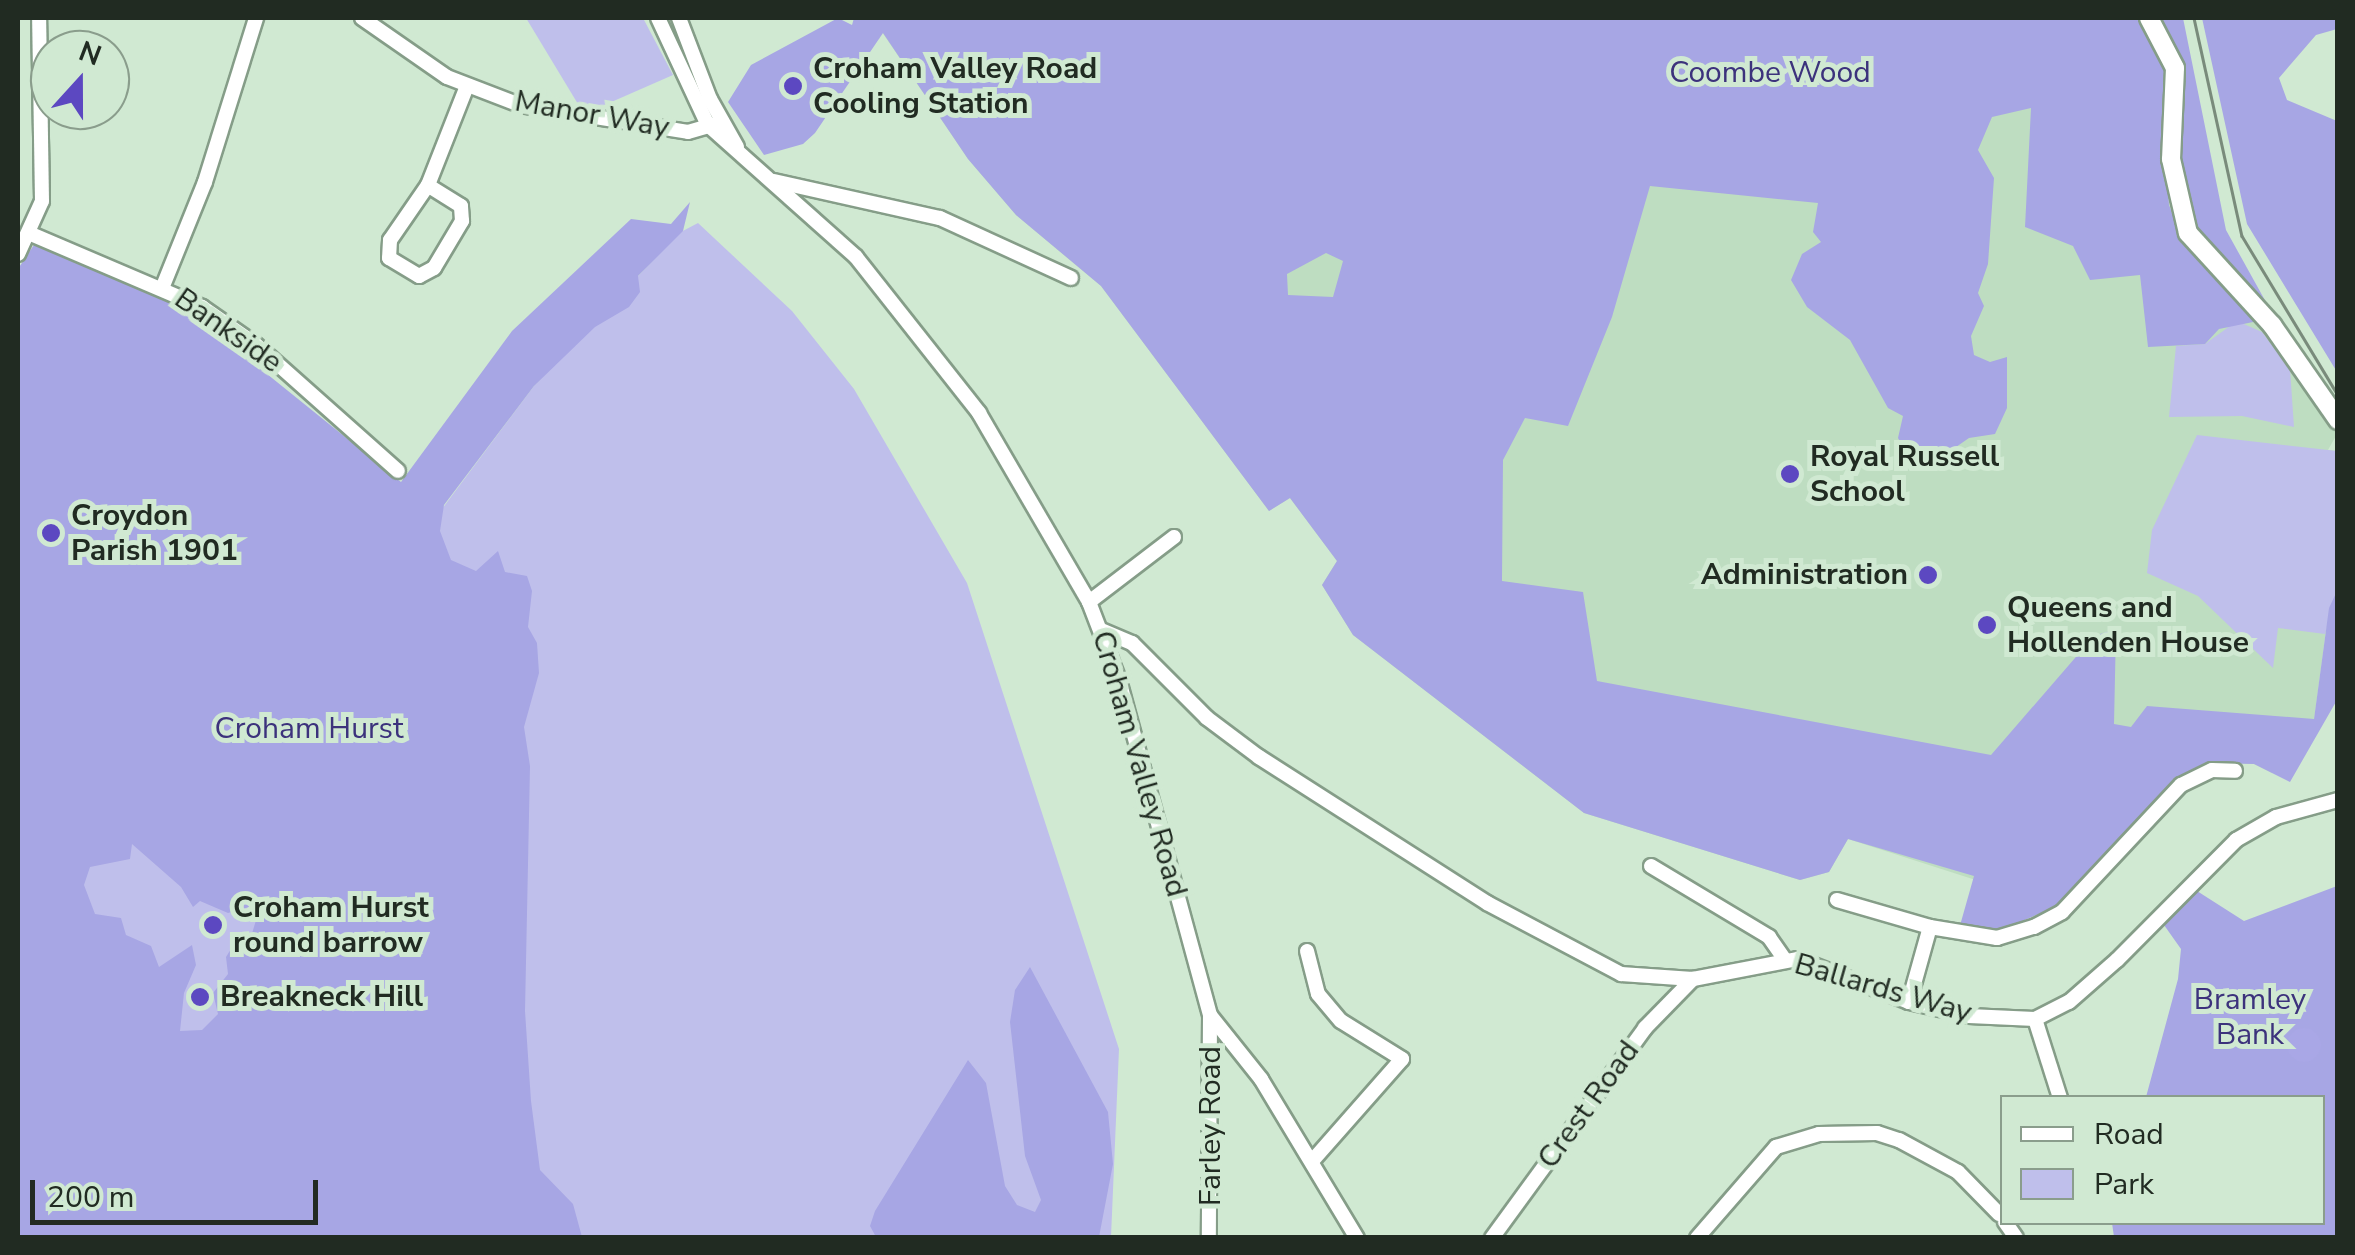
<!DOCTYPE html>
<html>
<head>
<meta charset="utf-8">
<style>
  body { margin:0 }
  #map { position:relative; width:2355px; height:1255px; overflow:hidden; background:#d0e9d2; font-family:"Nunito Sans",sans-serif }
  div>[style] { position:absolute }
  [style*='--x'] { left:calc(var(--x)*1px); top:calc(var(--y)*1px); width:calc(var(--w)*1px); rotate:calc(var(--a)*1deg) }
  .built>* { inset:0; background:#beddc1 }
  .green>* { inset:0; background:#bfbfeb }
  .forest>* { inset:0; background:#a7a6e4 }
  .water>* { inset:0; background:#a9a7e6 }
  .round { border-radius:50% }
  .roads { filter:drop-shadow(2px 0 #859d88) drop-shadow(-2px 0 #859d88) drop-shadow(0 2px #859d88) drop-shadow(0 -2px #859d88) }
  .minor>* { height:14px; margin:-7px; padding:0 7px; transform-origin:7px; border-radius:7px; background:#fff }
  .major>* { height:18px; margin:-9px; padding:0 9px; transform-origin:9px; border-radius:9px; background:#fff }
  .tram>* { height:2.5px; margin:-1.25px; padding:0 1.25px; transform-origin:1.25px; border-radius:1.25px; background:#798b7b }
  .dots>* { width:28px; height:28px; translate:-50% -50%; box-sizing:border-box; border:5px solid #d0e9d2; border-radius:50% }
  span { translate:-50% -50%; white-space:nowrap; text-align:center; line-height:1.15; -webkit-text-stroke:10px #d0e9d2; paint-order:stroke }
  .poi-label { font-size:30px; color:#212b22; font-weight:700 }
  .left { translate:0 -50%; text-align:left }
  .right { translate:-100% -50%; text-align:right }
  .park-label { font-size:30px; color:#3c327c }
  .street-label { font-size:30px; color:#212b22 }
  .frame { position:absolute; inset:0; border:20px solid #212b22; pointer-events:none }
  .legend { position:absolute; left:2000px; top:1095px; width:325px; height:130px; box-sizing:border-box; background:#d0e9d2; border:2px solid #8a9d8c; margin:0; padding:12px 18px; list-style:none; font-size:30px; color:#212b22 }
  .legend li { display:flex; align-items:center; gap:20px; height:50px }
  .legend b { width:50px; border:2px solid #8a9d8c }
  .north { position:absolute; left:30px; top:30px; width:100px; height:100px; box-sizing:border-box; background:#d0e9d2; border:2px solid #8a9d8c; border-radius:50%; rotate:21deg; font-size:28px; font-weight:700; line-height:40px; text-align:center; color:#212b22 }
  .north::after { content:''; display:block; margin:auto; width:35px; height:45px; background:#5c48c1; clip-path:polygon(50% 0,100% 100%,50% 72%,0 100%) }
  .scale { position:absolute; left:30px; top:1180px; width:288px; height:45px; box-sizing:border-box; border:5px solid #212b22; border-top:0; padding-left:12px; font-size:30px; line-height:35px; white-space:nowrap; color:#212b22; -webkit-text-stroke:8px #d0e9d2; paint-order:stroke }
</style>
</head>
<body>
<div id="map">
  <div class="built">
    <div style="clip-path:polygon(888px 18px,1938px 59px,2164px 158px,2184px 236px,2267px 329px,2337px 434px,2328px 450px,2337px 451px,2337px 591px,2329px 608px,2314px 720px,2272px 773px,2254px 764px,2212px 763px,2178px 779px,2057px 906px,1848px 839px,1829px 872px,1800px 880px,1584px 813px,1353px 635px,1322px 585px,1337px 561px,1290px 498px,1269px 511px,1101px 286px,1016px 215px,968px 159px,882px 32px)"></div>
  </div>
  <div class="green">
    <div style="clip-path:polygon(526px 18px,643px 18px,673px 75px,584px 114px)"></div>
    <div style="clip-path:polygon(698px 223px,792px 311px,854px 389px,967px 583px,1119px 1049px,1111px 1237px,18px 1238px,18px 269px,34px 245px,421px 537px,534px 386px,679px 233px)"></div>
    <div style="clip-path:polygon(2237px 321px,2262px 332px,2290px 369px,2294px 427px,2242px 416px,2169px 417px,2176px 346px,2205px 344px)"></div>
    <div style="clip-path:polygon(2197px 435px,2337px 451px,2337px 591px,2325px 634px,2278px 628px,2273px 668px,2198px 596px,2147px 573px,2152px 530px)"></div>
  </div>
  <div class="forest">
    <div style="clip-path:polygon(evenodd,838px 18px,852px 25px,854px 18px,2141px 18px,2164px 52px,2172px 83px,2164px 143px,2169px 205px,2183px 242px,2258px 321px,2219px 329px,2205px 344px,2148px 347px,2140px 275px,2090px 280px,2073px 246px,2025px 227px,2031px 108px,1992px 117px,1978px 150px,1994px 178px,1988px 264px,1978px 293px,1984px 306px,1971px 336px,1974px 355px,1990px 362px,2007px 357px,2007px 408px,1995px 434px,1969px 438px,1930px 465px,1909px 458px,1898px 438px,1903px 416px,1888px 408px,1850px 340px,1807px 307px,1791px 280px,1802px 254px,1821px 242px,1813px 232px,1818px 203px,1650px 186px,1612px 317px,1568px 426px,1525px 418px,1503px 460px,1502px 581px,1583px 592px,1597px 681px,1991px 755px,2094px 636px,2116px 629px,2114px 724px,2131px 727px,2147px 706px,2314px 719px,2329px 608px,2337px 591px,2337px 700px,2290px 782px,2254px 764px,2212px 763px,2178px 779px,2057px 906px,1997px 932px,1959px 929px,1974px 876px,1848px 839px,1829px 872px,1800px 880px,1584px 813px,1353px 635px,1322px 585px,1337px 561px,1290px 498px,1269px 511px,1101px 286px,1016px 215px,968px 159px,883px 33px,815px 133px,803px 144px,764px 155px,728px 102px,751px 65px,838px 18px,1326px 253px,1343px 261px,1333px 297px,1288px 295px,1287px 274px,1326px 253px)"></div>
    <div style="clip-path:polygon(2160px 18px,2183px 18px,2226px 230px,2267px 304px,2192px 225px,2179px 160px,2180px 55px)"></div>
    <div style="clip-path:polygon(2202px 18px,2337px 18px,2337px 29px,2316px 35px,2279px 78px,2287px 100px,2337px 121px,2337px 372px,2247px 224px)"></div>
    <div style="clip-path:polygon(evenodd,690px 202px,683px 231px,638px 276px,640px 292px,629px 307px,595px 327px,534px 386px,444px 505px,440px 531px,451px 560px,476px 571px,498px 551px,505px 572px,527px 576px,532px 591px,528px 627px,537px 643px,539px 673px,524px 727px,530px 766px,525px 1011px,531px 1101px,540px 1170px,573px 1204px,582px 1237px,18px 1238px,18px 269px,36px 242px,164px 291px,401px 482px,512px 331px,631px 219px,671px 224px,690px 202px,132px 844px,181px 887px,193px 907px,200px 901px,228px 913px,249px 907px,257px 917px,247px 950px,231px 949px,226px 957px,228px 974px,213px 993px,218px 1014px,202px 1030px,180px 1031px,184px 993px,196px 965px,192px 945px,159px 967px,151px 946px,126px 935px,121px 918px,95px 914px,84px 885px,90px 867px,130px 859px,132px 844px)"></div>
    <div style="clip-path:polygon(2337px 886px,2337px 1237px,2114px 1237px,2112px 1223px,2322px 1222px,2322px 1098px,2146px 1097px,2178px 979px,2181px 949px,2164px 925px,2176px 913px,2197px 891px,2244px 921px)"></div>
    <div style="clip-path:polygon(1030px 967px,1108px 1112px,1113px 1164px,1099px 1237px,876px 1237px,870px 1226px,875px 1211px,968px 1060px,986px 1083px,1005px 1186px,1017px 1205px,1035px 1212px,1041px 1200px,1025px 1156px,1010px 1022px,1015px 990px)"></div>
  </div>
  <div class="water">
    <div class="round" style="left:2287px;top:1028px;width:34px;height:34px"></div>
  </div>
  <div class="roads">
    <div class="minor">
      <div style="--x:362;--y:18;--w:103;--a:34.8"></div>
      <div style="--x:447;--y:77;--w:78;--a:21"></div>
      <div style="--x:520;--y:105;--w:170;--a:9.1"></div>
      <div style="--x:688;--y:132;--w:36;--a:-16"></div>
      <div style="--x:658;--y:18;--w:118;--a:65"></div>
      <div style="--x:708;--y:125;--w:198;--a:41.7"></div>
      <div style="--x:856;--y:257;--w:199;--a:51.7"></div>
      <div style="--x:979;--y:413;--w:219;--a:59.8"></div>
      <div style="--x:1089;--y:602;--w:84;--a:69"></div>
      <div style="--x:1119;--y:680;--w:347;--a:74.8"></div>
      <div style="--x:1210;--y:1015;--w:223;--a:90.3"></div>
      <div style="--x:679;--y:18;--w:87;--a:69.1"></div>
      <div style="--x:710;--y:99;--w:55;--a:60.6"></div>
      <div style="--x:774;--y:181;--w:170;--a:12.6"></div>
      <div style="--x:940;--y:218;--w:144;--a:24.6"></div>
      <div style="--x:428;--y:185;--w:67;--a:124.6"></div>
      <div style="--x:390;--y:240;--w:18;--a:93"></div>
      <div style="--x:389;--y:258;--w:35;--a:31"></div>
      <div style="--x:419;--y:276;--w:17;--a:-28"></div>
      <div style="--x:434;--y:268;--w:55;--a:-59.2"></div>
      <div style="--x:462;--y:221;--w:15;--a:-94"></div>
      <div style="--x:461;--y:206;--w:39;--a:-148"></div>
      <div style="--x:428;--y:185;--w:106;--a:-68.5"></div>
      <div style="--x:31;--y:234;--w:186;--a:23.1"></div>
      <div style="--x:202;--y:307;--w:65;--a:34.9"></div>
      <div style="--x:255;--y:344;--w:191;--a:41.6"></div>
      <div style="--x:18;--y:254;--w:58;--a:-65.6"></div>
      <div style="--x:42;--y:201;--w:183;--a:-90.9"></div>
      <div style="--x:163;--y:286;--w:112;--a:-68"></div>
      <div style="--x:205;--y:182;--w:172;--a:-72.7"></div>
      <div style="--x:1089;--y:602;--w:107;--a:-37.4"></div>
      <div style="--x:1101;--y:630;--w:34;--a:23"></div>
      <div style="--x:1132;--y:643;--w:106;--a:45"></div>
      <div style="--x:1207;--y:718;--w:65;--a:36.9"></div>
      <div style="--x:1259;--y:757;--w:271;--a:32.6"></div>
      <div style="--x:1487;--y:903;--w:152;--a:27.9"></div>
      <div style="--x:1621;--y:974;--w:72;--a:4"></div>
      <div style="--x:1693;--y:979;--w:107;--a:-10.8"></div>
      <div style="--x:1798;--y:959;--w:119;--a:21.2"></div>
      <div style="--x:1909;--y:1002;--w:62;--a:13.1"></div>
      <div style="--x:1969;--y:1016;--w:66;--a:2.6"></div>
      <div style="--x:2035;--y:1019;--w:38;--a:-27"></div>
      <div style="--x:2069;--y:1002;--w:64;--a:-41.2"></div>
      <div style="--x:2117;--y:960;--w:169;--a:-45.2"></div>
      <div style="--x:2236;--y:840;--w:46;--a:-29.9"></div>
      <div style="--x:2276;--y:817;--w:64;--a:-15.3"></div>
      <div style="--x:1651;--y:866;--w:138;--a:31"></div>
      <div style="--x:1769;--y:937;--w:28;--a:55"></div>
      <div style="--x:1837;--y:900;--w:97;--a:16.2"></div>
      <div style="--x:1307;--y:951;--w:44;--a:75.7"></div>
      <div style="--x:1318;--y:994;--w:35;--a:50"></div>
      <div style="--x:1341;--y:1021;--w:72;--a:31.9"></div>
      <div style="--x:1402;--y:1059;--w:136;--a:131.4"></div>
      <div style="--x:1909;--y:1002;--w:78;--a:-74.4"></div>
      <div style="--x:1930;--y:927;--w:68;--a:9.3"></div>
      <div style="--x:1997;--y:938;--w:39;--a:-17"></div>
      <div style="--x:2034;--y:927;--w:32;--a:-28"></div>
      <div style="--x:2062;--y:912;--w:174;--a:-46.9"></div>
      <div style="--x:2181;--y:785;--w:34;--a:-26"></div>
      <div style="--x:2212;--y:770;--w:23;--a:2"></div>
      <div style="--x:1210;--y:1015;--w:82;--a:51.4"></div>
      <div style="--x:1261;--y:1079;--w:186;--a:58.9"></div>
      <div style="--x:2035;--y:1019;--w:83;--a:72.4"></div>
      <div style="--x:2005;--y:1222;--w:19;--a:55"></div>
      <div style="--x:1492;--y:1238;--w:260;--a:-53.9"></div>
      <div style="--x:1645;--y:1028;--w:69;--a:-45.6"></div>
      <div style="--x:1697;--y:1238;--w:121;--a:-49"></div>
      <div style="--x:1776;--y:1147;--w:45;--a:-16.8"></div>
      <div style="--x:1819;--y:1134;--w:58;--a:-1"></div>
      <div style="--x:1877;--y:1133;--w:23;--a:18"></div>
      <div style="--x:1899;--y:1140;--w:67;--a:28.5"></div>
      <div style="--x:1958;--y:1172;--w:59;--a:45.7"></div>
    </div>
    <div class="major">
      <div style="--x:2149;--y:18;--w:56;--a:62.5"></div>
      <div style="--x:2175;--y:68;--w:91;--a:92.5"></div>
      <div style="--x:2171;--y:159;--w:76;--a:77.1"></div>
      <div style="--x:2188;--y:233;--w:125;--a:47.6"></div>
      <div style="--x:2272;--y:325;--w:116;--a:55.2"></div>
    </div>
  </div>
  <div class="tram">
    <div style="--x:2194;--y:18;--w:223;--a:77.6"></div>
    <div style="--x:2242;--y:236;--w:186;--a:58.9"></div>
  </div>
  <div class="dots">
    <div style="left:793px;top:86px;background:#5c48c1"></div>
    <div style="left:1790px;top:474px;background:#5c48c1"></div>
    <div style="left:51px;top:533px;background:#5c48c1"></div>
    <div style="left:1928px;top:575px;background:#5c48c1"></div>
    <div style="left:1987px;top:625px;background:#5c48c1"></div>
    <div style="left:213px;top:925px;background:#5c48c1"></div>
    <div style="left:200px;top:997px;background:#5c48c1"></div>
  </div>
  <div class="poi-label">
    <span class="left" style="left:813px;top:86px">Croham Valley Road<br>Cooling Station</span>
    <span class="left" style="left:1810px;top:474px">Royal Russell<br>School</span>
    <span class="left" style="left:71px;top:533px">Croydon<br>Parish 1901</span>
    <span class="right" style="left:1908px;top:575px">Administration</span>
    <span class="left" style="left:2007px;top:625px">Queens and<br>Hollenden House</span>
    <span class="left" style="left:233px;top:925px">Croham Hurst<br>round barrow</span>
    <span class="left" style="left:220px;top:997px">Breakneck Hill</span>
  </div>
  <div class="park-label">
    <span style="left:1770px;top:73px">Coombe Wood</span>
    <span style="left:309px;top:729px">Croham Hurst</span>
    <span style="left:2250px;top:1017px">Bramley<br>Bank</span>
  </div>
  <div class="street-label">
    <span style="left:592px;top:115px;rotate:10deg">Manor Way</span>
    <span style="left:228px;top:331px;rotate:35deg">Bankside</span>
    <span style="left:1139px;top:764px;rotate:74deg">Croham Valley Road</span>
    <span style="left:1883px;top:989px;rotate:16deg">Ballards Way</span>
    <span style="left:1589px;top:1105px;rotate:-54deg">Crest Road</span>
    <span style="left:1211px;top:1126px;rotate:-90deg">Farley Road</span>
  </div>
  <div class="frame"></div>
  <ul class="legend">
  <li><b style="height:12px;background:#fff"></b>Road</li>
  <li><b style="height:28px;background:#bfbfeb"></b>Park</li>
  </ul>
  <div class="north">N</div>
  <div class="scale">200 m</div>
</div>
</body>
</html>
